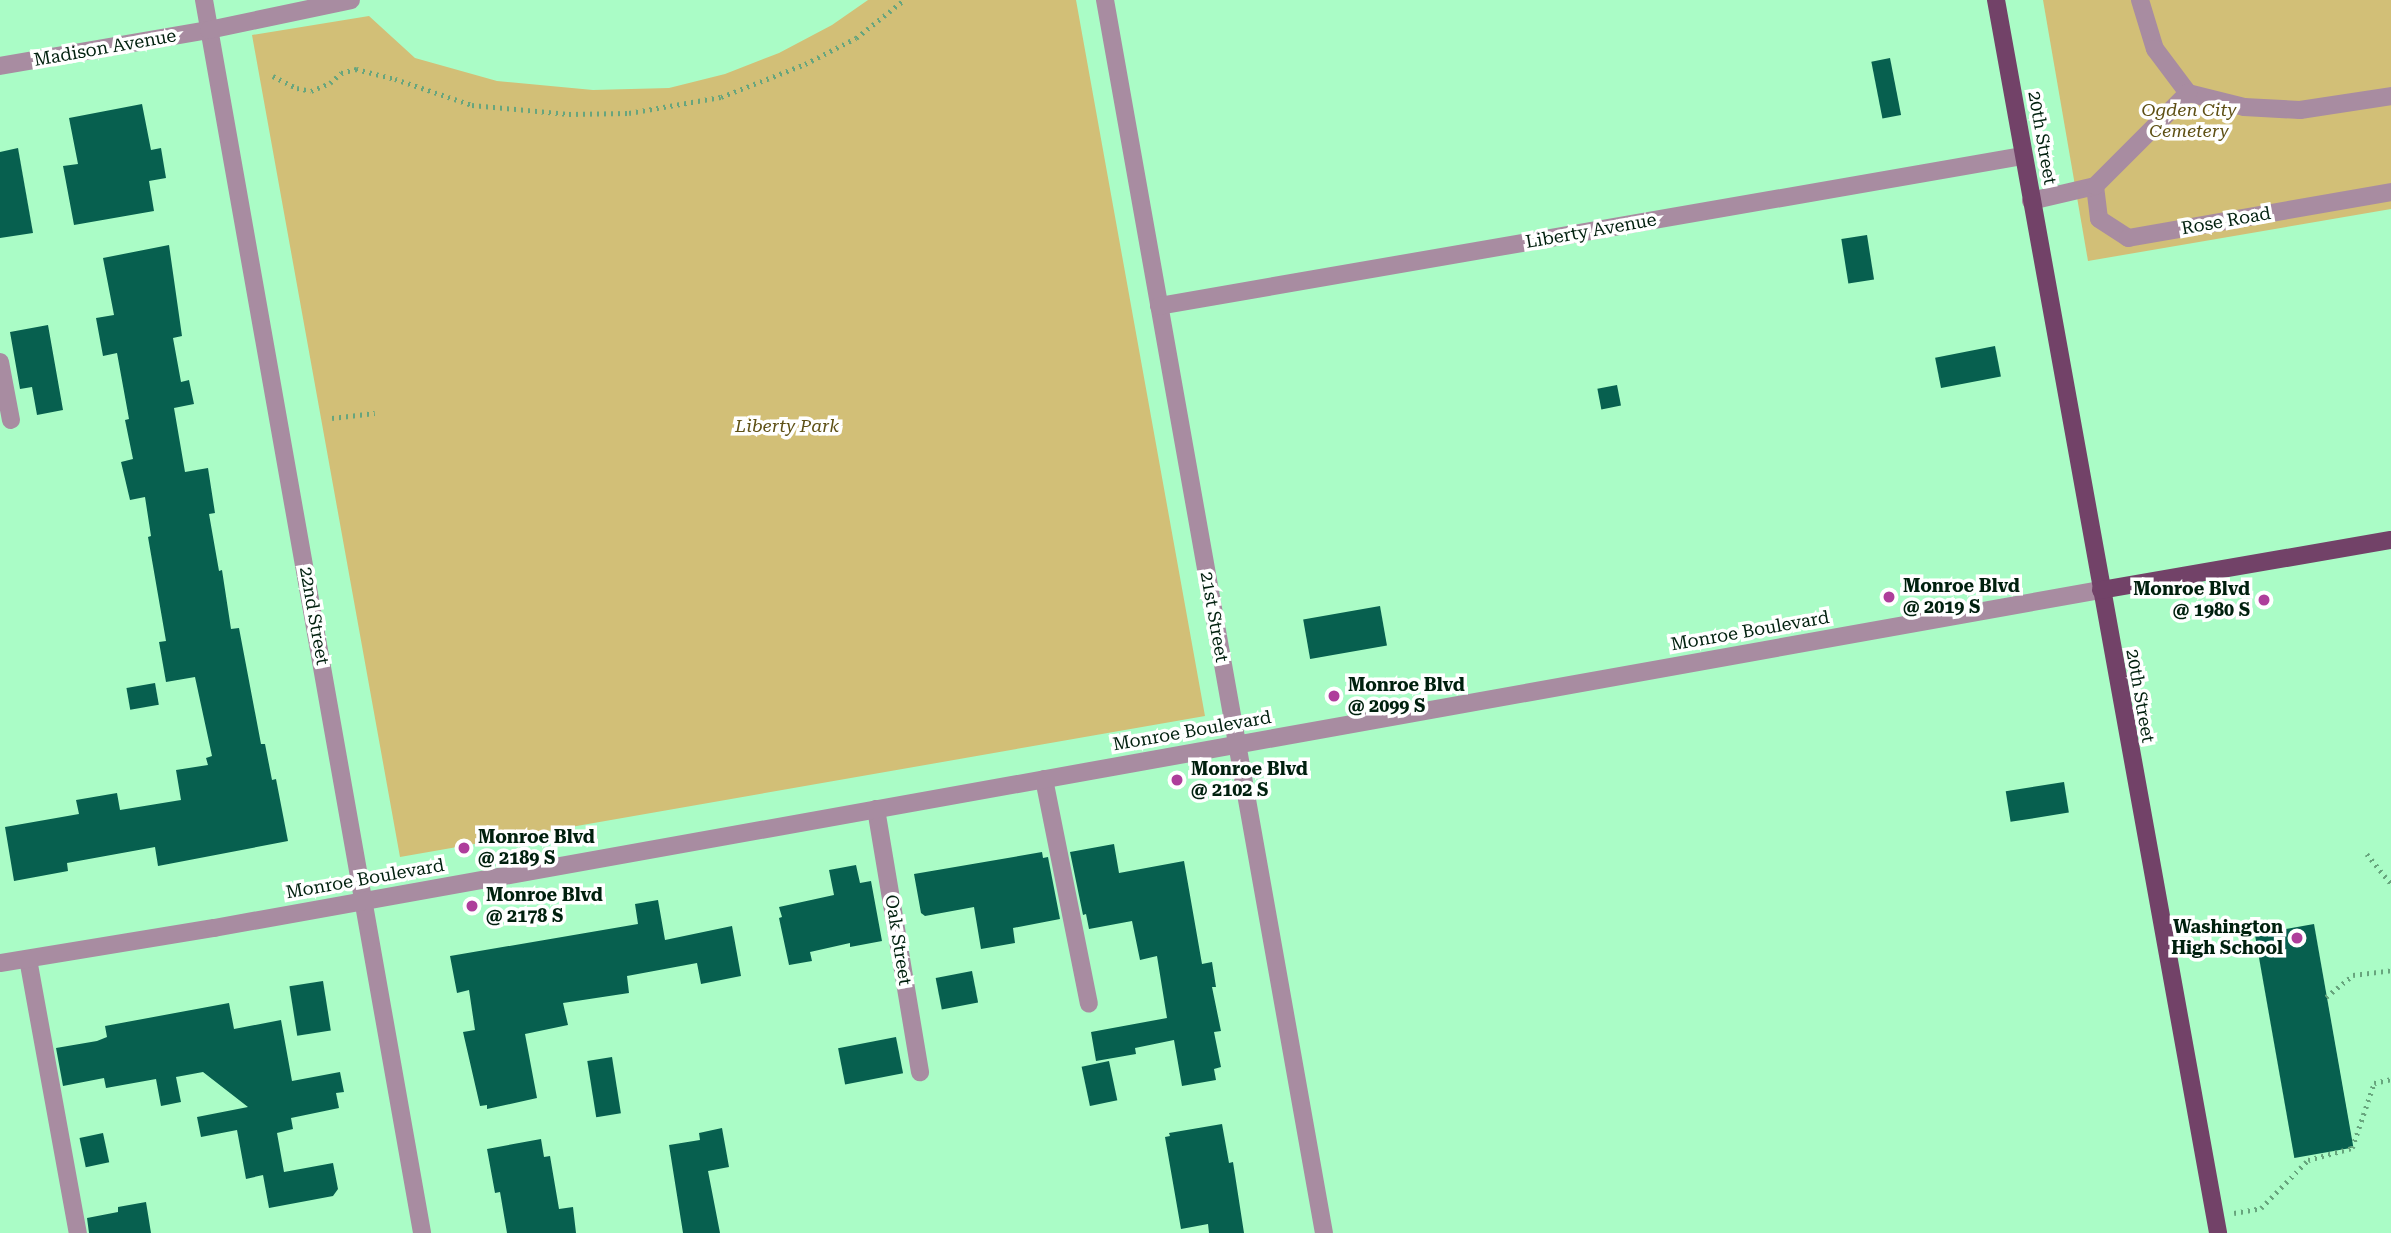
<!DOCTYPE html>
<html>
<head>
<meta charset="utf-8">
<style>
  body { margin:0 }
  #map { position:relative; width:2391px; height:1233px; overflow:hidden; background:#aafcc6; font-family:"Roboto Serif",serif }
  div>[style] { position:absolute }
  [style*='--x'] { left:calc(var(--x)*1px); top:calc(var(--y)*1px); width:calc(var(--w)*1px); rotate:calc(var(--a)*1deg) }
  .green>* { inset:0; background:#d2bf77 }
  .building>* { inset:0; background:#07604f; transform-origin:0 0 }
  .path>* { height:4.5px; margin-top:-2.25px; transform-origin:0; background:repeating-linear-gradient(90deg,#67a57d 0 2px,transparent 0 7px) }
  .minor>* { height:18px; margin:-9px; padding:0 9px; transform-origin:9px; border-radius:9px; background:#a88ca1 }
  .major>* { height:18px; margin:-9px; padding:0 9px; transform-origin:9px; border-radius:9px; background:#724268 }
  .dots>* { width:19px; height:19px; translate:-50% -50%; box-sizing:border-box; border:4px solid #fff; border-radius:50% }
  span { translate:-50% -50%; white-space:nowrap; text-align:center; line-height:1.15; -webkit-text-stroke:7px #fff; paint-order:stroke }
  .street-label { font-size:18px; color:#00200e }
  .park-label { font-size:18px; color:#5e5015; font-style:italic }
  .poi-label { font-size:18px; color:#00200e; font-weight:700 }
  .left { translate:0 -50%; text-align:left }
  .right { translate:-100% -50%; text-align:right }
</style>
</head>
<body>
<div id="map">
  <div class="green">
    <div style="clip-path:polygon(868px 0,1076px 0,1205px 716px,400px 857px,252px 35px,369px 16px,415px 58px,497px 81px,593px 90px,669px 88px,725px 74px,779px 53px,832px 25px)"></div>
    <div style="clip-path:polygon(2043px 0,2391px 0,2391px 209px,2088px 261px)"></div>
  </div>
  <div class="building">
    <div style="left:1890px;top:58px;width:58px;height:19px;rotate:79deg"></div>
    <div style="clip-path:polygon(142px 104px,151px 150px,161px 148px,166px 178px,149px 181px,154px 211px,74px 225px,63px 166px,78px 164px,69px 118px)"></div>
    <div style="clip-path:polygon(18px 148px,33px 233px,0 238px,0 152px)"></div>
    <div style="left:1867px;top:235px;width:45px;height:26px;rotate:81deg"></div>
    <div style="clip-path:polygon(169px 245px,182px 336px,173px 338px,181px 382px,189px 380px,194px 404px,174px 408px,185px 472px,208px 468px,215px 513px,209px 514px,219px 571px,222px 570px,231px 629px,239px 628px,261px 744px,265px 744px,272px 780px,276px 779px,288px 841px,158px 866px,155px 847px,67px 863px,68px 871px,14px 881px,5px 827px,79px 814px,76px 800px,117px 793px,120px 810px,181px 800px,176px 770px,208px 765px,206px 758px,212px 756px,195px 677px,166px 682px,159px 642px,166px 641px,148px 537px,151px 536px,145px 497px,130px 500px,121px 462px,133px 459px,125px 420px,129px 419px,117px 353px,103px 356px,96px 318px,114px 315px,103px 258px)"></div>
    <div style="clip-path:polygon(48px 325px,63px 410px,37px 415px,32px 387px,20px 389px,10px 332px)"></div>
    <div style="left:1995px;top:346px;width:31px;height:61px;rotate:79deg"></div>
    <div style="left:1617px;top:385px;width:21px;height:20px;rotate:79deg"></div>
    <div style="left:1380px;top:606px;width:40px;height:78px;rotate:80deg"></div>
    <div style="left:155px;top:683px;width:22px;height:29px;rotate:80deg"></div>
    <div style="left:2064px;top:782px;width:31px;height:59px;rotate:81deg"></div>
    <div style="clip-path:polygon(1114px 844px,1119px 873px,1184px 861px,1202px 964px,1212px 962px,1216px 987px,1212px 987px,1221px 1031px,1214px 1032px,1221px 1067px,1214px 1069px,1216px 1080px,1182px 1086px,1174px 1040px,1135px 1048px,1136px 1054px,1096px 1061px,1091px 1032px,1167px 1018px,1157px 956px,1140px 960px,1132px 921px,1089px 929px,1086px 914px,1083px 915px,1070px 852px)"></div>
    <div style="clip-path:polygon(1042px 852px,1043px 858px,1048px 857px,1060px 919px,1013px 928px,1015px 943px,981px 949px,974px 907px,925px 916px,921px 913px,914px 874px)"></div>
    <div style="clip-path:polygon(856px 865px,860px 883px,871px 881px,882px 941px,850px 947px,850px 943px,810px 952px,812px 961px,789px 965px,779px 918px,782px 917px,779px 907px,834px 895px,829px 870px)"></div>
    <div style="clip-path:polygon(658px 900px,665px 940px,732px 926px,741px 976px,701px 984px,697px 963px,627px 976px,629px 993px,563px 1003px,568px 1025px,525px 1034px,537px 1098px,487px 1109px,487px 1105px,480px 1106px,463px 1032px,475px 1030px,469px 990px,457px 993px,450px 956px,638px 924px,635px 904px)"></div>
    <div style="left:2314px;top:924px;width:227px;height:60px;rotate:80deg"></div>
    <div style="left:972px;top:971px;width:32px;height:37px;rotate:79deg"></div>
    <div style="left:323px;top:981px;width:50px;height:34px;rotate:81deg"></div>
    <div style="clip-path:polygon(229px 1003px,234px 1029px,281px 1020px,292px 1081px,340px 1072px,344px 1092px,336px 1093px,339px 1108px,291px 1118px,293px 1129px,277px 1133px,284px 1172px,333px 1163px,338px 1189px,333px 1196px,269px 1208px,263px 1175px,246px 1179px,237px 1130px,201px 1137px,197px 1117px,248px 1107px,203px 1072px,176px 1077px,181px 1102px,161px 1106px,156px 1079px,106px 1088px,104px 1078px,63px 1086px,56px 1048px,97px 1041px,107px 1037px,105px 1026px)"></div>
    <div style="left:896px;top:1037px;width:37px;height:59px;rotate:79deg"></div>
    <div style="left:612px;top:1057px;width:57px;height:25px;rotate:81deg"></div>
    <div style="left:1109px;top:1061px;width:40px;height:28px;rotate:78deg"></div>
    <div style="clip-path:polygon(1222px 1124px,1229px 1163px,1233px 1162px,1244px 1233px,1209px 1233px,1208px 1224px,1181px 1229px,1165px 1137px,1170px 1136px,1169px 1133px)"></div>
    <div style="clip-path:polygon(722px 1128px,729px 1167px,708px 1171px,720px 1233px,683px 1233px,669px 1145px,700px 1140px,699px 1133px)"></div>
    <div style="left:103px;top:1133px;width:30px;height:24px;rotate:78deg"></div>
    <div style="clip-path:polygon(541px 1139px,544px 1157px,550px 1156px,559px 1209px,573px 1207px,576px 1233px,507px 1233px,500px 1192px,495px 1193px,487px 1149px)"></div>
    <div style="clip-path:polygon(146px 1202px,151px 1233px,89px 1233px,87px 1218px,118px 1212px,118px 1207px)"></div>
  </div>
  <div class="path">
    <div style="--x:273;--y:76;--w:27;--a:27"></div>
    <div style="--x:297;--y:88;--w:14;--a:12"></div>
    <div style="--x:311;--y:91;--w:21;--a:-23"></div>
    <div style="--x:330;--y:83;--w:15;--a:-42"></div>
    <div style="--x:341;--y:73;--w:16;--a:-15"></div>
    <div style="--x:356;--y:69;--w:40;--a:14.4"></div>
    <div style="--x:395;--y:79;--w:81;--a:18.7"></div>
    <div style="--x:472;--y:105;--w:97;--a:5.3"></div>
    <div style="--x:569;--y:114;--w:60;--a:-1"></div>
    <div style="--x:629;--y:113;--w:93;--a:-9.9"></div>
    <div style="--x:721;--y:97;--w:90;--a:-21.4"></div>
    <div style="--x:805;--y:64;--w:57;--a:-27"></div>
    <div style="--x:856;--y:38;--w:61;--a:-38.4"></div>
    <div style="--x:332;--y:418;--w:43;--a:-6.6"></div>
    <div style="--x:2367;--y:854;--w:38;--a:51"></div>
    <div style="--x:2326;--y:997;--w:35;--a:-39"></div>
    <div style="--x:2353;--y:975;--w:38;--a:-7"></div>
    <div style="--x:2234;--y:1213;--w:27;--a:-10"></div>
    <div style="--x:2261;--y:1208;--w:67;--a:-45.6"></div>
    <div style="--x:2308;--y:1160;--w:46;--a:-15.3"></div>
    <div style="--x:2352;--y:1148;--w:69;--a:-71.3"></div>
    <div style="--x:2374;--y:1083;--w:17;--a:-13"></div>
  </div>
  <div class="minor">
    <div style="--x:204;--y:0;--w:1252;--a:79.97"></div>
    <div style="--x:1105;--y:0;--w:1252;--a:79.93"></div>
    <div style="--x:2140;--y:0;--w:51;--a:73"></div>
    <div style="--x:2155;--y:49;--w:55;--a:53.1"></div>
    <div style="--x:2188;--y:93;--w:58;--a:14"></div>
    <div style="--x:2244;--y:107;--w:56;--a:3.1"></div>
    <div style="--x:2300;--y:110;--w:92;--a:-8.7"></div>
    <div style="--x:0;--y:66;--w:212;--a:-9.8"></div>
    <div style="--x:209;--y:30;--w:145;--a:-11.9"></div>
    <div style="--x:2095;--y:186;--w:33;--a:83"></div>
    <div style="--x:2099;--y:219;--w:35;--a:33"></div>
    <div style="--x:2128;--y:238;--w:267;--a:-9.9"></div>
    <div style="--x:2031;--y:201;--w:66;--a:-13.2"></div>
    <div style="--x:2095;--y:186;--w:132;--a:-45"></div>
    <div style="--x:1159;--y:306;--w:877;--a:-9.85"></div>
    <div style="--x:0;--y:362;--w:59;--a:79.3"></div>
    <div style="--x:1044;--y:779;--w:229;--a:78.7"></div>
    <div style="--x:876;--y:809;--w:267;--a:80.5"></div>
    <div style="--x:28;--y:959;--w:279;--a:79.7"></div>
    <div style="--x:0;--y:963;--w:217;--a:-9.3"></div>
    <div style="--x:214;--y:928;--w:1917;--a:-10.16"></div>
  </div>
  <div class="major">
    <div style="--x:1996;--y:0;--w:1253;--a:79.79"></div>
    <div style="--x:2101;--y:590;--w:294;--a:-9.8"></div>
  </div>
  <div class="dots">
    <div style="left:1889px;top:597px;background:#ae3e9b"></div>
    <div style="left:2264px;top:600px;background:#ae3e9b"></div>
    <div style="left:1334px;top:696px;background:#ae3e9b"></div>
    <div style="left:1177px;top:780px;background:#ae3e9b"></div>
    <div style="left:464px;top:848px;background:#ae3e9b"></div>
    <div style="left:472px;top:906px;background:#ae3e9b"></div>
    <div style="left:2297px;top:938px;background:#ae3e9b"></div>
  </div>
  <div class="street-label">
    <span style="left:105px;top:48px;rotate:-10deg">Madison Avenue</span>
    <span style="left:2042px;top:138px;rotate:80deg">20th Street</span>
    <span style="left:2226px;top:221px;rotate:-10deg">Rose Road</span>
    <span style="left:1591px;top:231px;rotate:-10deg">Liberty Avenue</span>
    <span style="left:314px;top:616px;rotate:80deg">22nd Street</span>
    <span style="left:1214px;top:617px;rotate:80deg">21st Street</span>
    <span style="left:1750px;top:631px;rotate:-10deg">Monroe Boulevard</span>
    <span style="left:2140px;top:696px;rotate:80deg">20th Street</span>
    <span style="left:1192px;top:731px;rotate:-10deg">Monroe Boulevard</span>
    <span style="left:365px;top:879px;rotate:-10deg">Monroe Boulevard</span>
    <span style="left:898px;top:940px;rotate:81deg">Oak Street</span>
  </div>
  <div class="park-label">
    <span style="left:2189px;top:121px">Ogden City<br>Cemetery</span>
    <span style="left:787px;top:426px">Liberty Park</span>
  </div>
  <div class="poi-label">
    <span class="left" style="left:1903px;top:597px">Monroe Blvd<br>@ 2019 S</span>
    <span class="right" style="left:2250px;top:600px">Monroe Blvd<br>@ 1980 S</span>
    <span class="left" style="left:1348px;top:696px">Monroe Blvd<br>@ 2099 S</span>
    <span class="left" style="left:1191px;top:780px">Monroe Blvd<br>@ 2102 S</span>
    <span class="left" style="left:478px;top:848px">Monroe Blvd<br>@ 2189 S</span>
    <span class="left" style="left:486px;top:906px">Monroe Blvd<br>@ 2178 S</span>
    <span class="right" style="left:2283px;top:938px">Washington<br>High School</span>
  </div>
</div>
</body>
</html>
